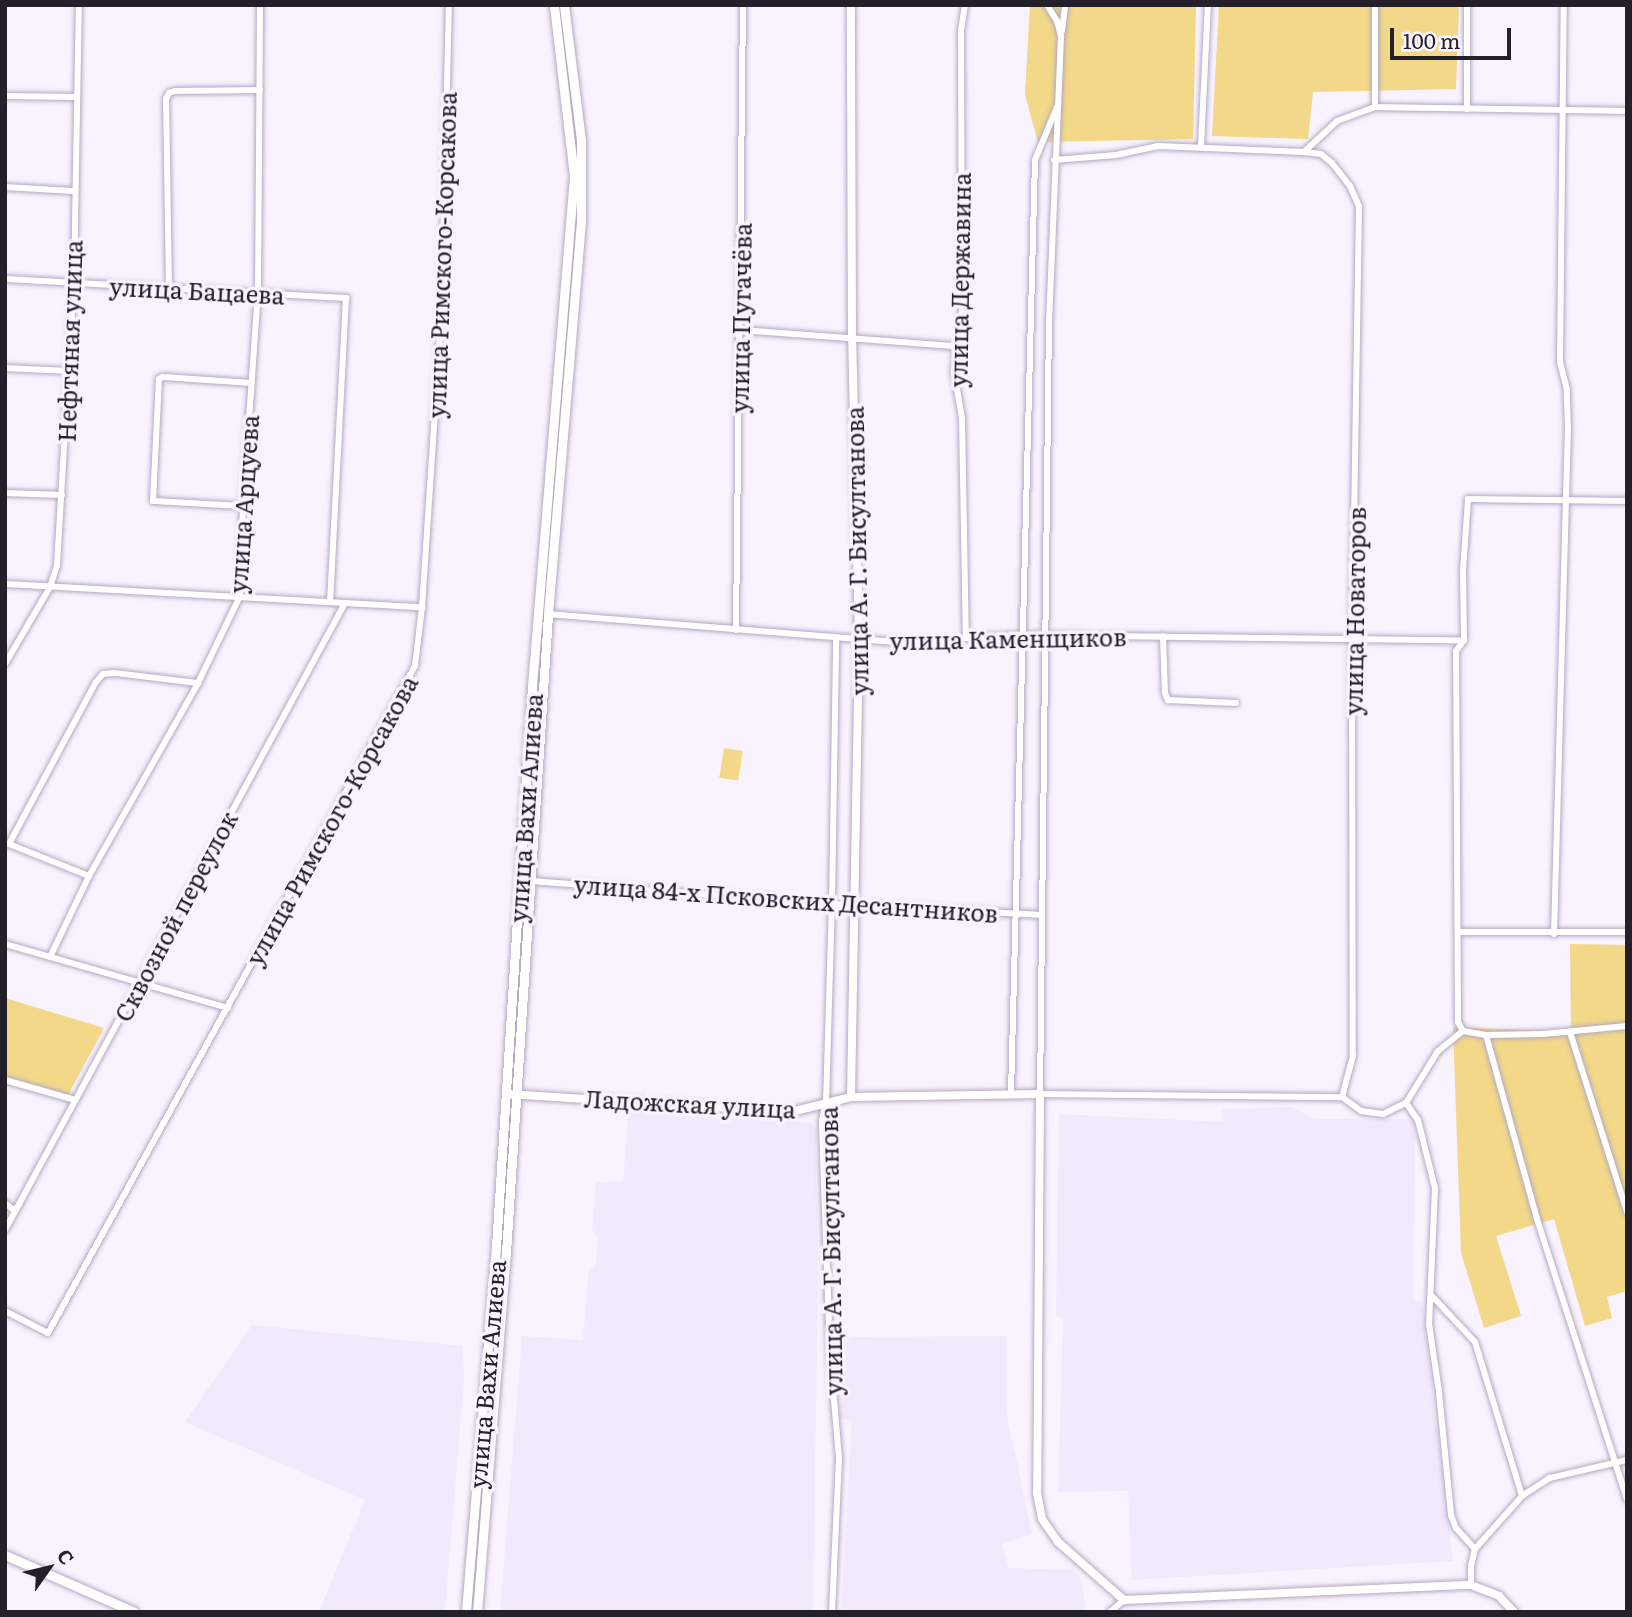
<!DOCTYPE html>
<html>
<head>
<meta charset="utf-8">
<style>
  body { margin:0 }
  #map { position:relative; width:1632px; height:1617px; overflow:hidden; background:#f8f3fe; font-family:Literata,serif }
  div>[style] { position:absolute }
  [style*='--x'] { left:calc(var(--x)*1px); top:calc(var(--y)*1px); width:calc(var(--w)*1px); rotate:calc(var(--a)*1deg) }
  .built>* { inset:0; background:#f2e9fd }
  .green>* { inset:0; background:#f2d888; transform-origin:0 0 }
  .roads { filter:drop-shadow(0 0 2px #b4a9c2) drop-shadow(0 0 2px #b4a9c2) }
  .minor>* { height:6px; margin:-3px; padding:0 3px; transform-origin:3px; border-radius:3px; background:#fff }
  .tertiary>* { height:8px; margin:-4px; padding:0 4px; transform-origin:4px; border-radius:4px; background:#fff }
  .secondary>* { height:9px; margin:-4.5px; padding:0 4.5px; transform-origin:4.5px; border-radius:4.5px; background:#fff }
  span { translate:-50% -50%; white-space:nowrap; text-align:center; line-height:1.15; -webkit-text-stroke:7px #f8f3fe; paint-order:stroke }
  .street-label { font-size:24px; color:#242029 }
  .frame { position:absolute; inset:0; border:7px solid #242029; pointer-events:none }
  .north { position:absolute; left:14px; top:1533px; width:70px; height:70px; -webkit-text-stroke:5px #f8f3fe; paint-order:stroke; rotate:56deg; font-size:19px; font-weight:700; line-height:28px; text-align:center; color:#242029 }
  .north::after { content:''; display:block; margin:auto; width:24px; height:32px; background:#242029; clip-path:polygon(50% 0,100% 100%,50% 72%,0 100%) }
  .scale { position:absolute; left:1390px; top:28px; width:121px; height:32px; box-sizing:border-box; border:4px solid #242029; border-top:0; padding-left:9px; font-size:21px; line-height:24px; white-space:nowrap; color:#242029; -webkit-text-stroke:5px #f8f3fe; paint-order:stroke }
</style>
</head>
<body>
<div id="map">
  <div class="built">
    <div style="clip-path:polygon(629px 1106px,811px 1123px,816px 1128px,818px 1273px,813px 1612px,500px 1612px,522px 1336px,583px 1340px,589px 1268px,595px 1268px,598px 1237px,592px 1232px,596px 1183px,623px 1181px)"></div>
    <div style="clip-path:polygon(1292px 1107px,1315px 1119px,1415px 1119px,1413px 1301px,1422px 1301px,1453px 1561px,1132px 1580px,1128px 1491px,1058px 1492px,1063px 1318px,1056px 1317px,1059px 1114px,1224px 1122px,1223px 1109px)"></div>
    <div style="clip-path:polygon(252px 1325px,463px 1346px,464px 1382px,445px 1612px,319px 1612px,365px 1500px,185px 1422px)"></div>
    <div style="clip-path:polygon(1006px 1336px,1006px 1411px,1032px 1534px,1002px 1544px,1009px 1568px,1074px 1570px,1080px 1576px,1087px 1612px,841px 1612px,852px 1420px,840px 1419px,843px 1337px)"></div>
  </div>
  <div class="green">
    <div style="clip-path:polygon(1030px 5px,1196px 5px,1193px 139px,1038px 142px,1025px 95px)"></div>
    <div style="clip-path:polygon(1219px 5px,1459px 5px,1456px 89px,1313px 92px,1308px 139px,1212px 136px)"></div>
    <div style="left:724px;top:748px;width:19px;height:30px;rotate:9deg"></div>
    <div style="clip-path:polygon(1570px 944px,1627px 945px,1627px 1291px,1607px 1297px,1612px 1318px,1585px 1326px,1554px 1219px,1496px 1236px,1521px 1316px,1484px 1328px,1461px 1253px,1453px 1027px,1571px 1032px)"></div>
    <div style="clip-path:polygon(5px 998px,104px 1028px,68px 1095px,5px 1076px)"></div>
  </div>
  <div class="roads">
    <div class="minor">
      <div style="--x:965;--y:5;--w:26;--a:99"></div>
      <div style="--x:961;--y:31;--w:304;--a:89.8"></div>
      <div style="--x:962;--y:335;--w:13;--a:119"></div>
      <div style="--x:956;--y:346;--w:26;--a:94"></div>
      <div style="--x:954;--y:372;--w:47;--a:80.1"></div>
      <div style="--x:962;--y:418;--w:220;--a:89"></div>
      <div style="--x:1047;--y:5;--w:19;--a:58"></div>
      <div style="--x:1057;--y:21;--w:16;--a:75"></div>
      <div style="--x:1061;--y:36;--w:281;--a:92.4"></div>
      <div style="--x:1049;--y:317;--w:777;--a:90.66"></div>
      <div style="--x:1040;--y:1094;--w:302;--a:0.6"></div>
      <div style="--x:1342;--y:1097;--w:24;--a:36"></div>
      <div style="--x:1361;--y:1111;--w:22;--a:8"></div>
      <div style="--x:1383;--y:1114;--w:25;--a:-26"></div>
      <div style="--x:1406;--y:1103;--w:61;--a:-58.4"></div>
      <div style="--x:1438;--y:1051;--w:32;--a:-39"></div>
      <div style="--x:1463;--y:1031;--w:23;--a:10"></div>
      <div style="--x:1486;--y:1035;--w:57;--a:-1"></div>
      <div style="--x:1543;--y:1034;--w:84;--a:-5.4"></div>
      <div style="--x:1467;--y:5;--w:104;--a:90"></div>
      <div style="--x:1062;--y:31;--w:26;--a:-83"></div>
      <div style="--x:5;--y:96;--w:72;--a:0.8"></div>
      <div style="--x:1375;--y:107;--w:102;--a:-90"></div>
      <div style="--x:1201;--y:146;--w:141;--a:-87.2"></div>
      <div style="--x:1304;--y:152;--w:17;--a:7"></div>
      <div style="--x:1321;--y:154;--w:14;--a:39"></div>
      <div style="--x:1332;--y:163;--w:29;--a:52"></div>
      <div style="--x:1350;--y:186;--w:22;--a:66"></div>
      <div style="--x:1359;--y:206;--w:433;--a:90.9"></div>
      <div style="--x:1352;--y:639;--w:417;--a:89.9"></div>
      <div style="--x:1353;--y:1056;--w:42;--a:105"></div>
      <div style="--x:1054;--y:160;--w:62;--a:-4.6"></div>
      <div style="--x:1116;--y:155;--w:43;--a:-12.1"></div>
      <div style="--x:1158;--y:146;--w:146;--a:2.4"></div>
      <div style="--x:1304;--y:152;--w:45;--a:-43.2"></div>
      <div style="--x:1337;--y:121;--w:40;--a:-20.2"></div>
      <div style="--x:1375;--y:107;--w:252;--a:0.9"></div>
      <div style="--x:5;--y:187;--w:68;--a:3.4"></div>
      <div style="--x:5;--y:279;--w:342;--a:3.2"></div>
      <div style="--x:346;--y:298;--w:304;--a:93"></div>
      <div style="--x:169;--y:289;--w:190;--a:-90.9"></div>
      <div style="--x:166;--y:99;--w:7;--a:-63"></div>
      <div style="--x:169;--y:93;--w:6;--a:-18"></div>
      <div style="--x:175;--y:91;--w:85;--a:-0.7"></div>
      <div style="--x:741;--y:330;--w:216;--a:4.3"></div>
      <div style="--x:5;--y:368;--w:64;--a:2.7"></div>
      <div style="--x:5;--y:493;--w:57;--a:2"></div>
      <div style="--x:243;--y:506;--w:90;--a:-176.8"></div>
      <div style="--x:153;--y:501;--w:122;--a:-87.2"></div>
      <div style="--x:159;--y:379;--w:4;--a:-27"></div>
      <div style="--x:163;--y:377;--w:89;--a:3.9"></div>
      <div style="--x:5;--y:584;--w:418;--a:3.2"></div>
      <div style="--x:547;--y:614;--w:362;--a:4.6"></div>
      <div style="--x:908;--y:643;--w:39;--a:0"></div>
      <div style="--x:947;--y:643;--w:20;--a:-15"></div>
      <div style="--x:966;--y:638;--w:58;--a:-3"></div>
      <div style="--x:1024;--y:635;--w:440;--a:0.7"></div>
      <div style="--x:736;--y:630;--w:625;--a:-89.36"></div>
      <div style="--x:1163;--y:636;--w:57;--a:88"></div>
      <div style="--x:1165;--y:693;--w:8;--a:67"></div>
      <div style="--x:1168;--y:700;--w:68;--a:2.5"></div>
      <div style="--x:5;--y:664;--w:89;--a:-59.7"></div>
      <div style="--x:50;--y:587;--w:23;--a:-72"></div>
      <div style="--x:57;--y:565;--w:284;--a:-86.6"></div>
      <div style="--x:74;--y:282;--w:277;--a:-89"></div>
      <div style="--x:89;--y:876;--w:86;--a:-158.2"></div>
      <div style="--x:9;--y:844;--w:184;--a:-61.8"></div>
      <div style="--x:96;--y:682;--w:11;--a:-49"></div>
      <div style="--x:103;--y:674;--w:12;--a:-5"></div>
      <div style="--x:115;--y:673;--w:84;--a:6.9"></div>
      <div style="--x:531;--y:881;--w:302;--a:4.4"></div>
      <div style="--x:832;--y:904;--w:208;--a:3"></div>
      <div style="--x:1458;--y:932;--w:169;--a:0"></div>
      <div style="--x:1554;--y:934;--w:506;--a:-88.42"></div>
      <div style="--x:1568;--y:428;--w:38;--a:-92"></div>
      <div style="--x:1567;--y:390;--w:29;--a:-104"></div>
      <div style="--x:1560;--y:362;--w:357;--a:-89.4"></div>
      <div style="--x:5;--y:944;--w:232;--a:16"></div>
      <div style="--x:50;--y:957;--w:90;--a:-64.3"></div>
      <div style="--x:89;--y:876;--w:222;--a:-60.5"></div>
      <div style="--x:198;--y:683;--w:97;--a:-64.2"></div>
      <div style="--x:240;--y:596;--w:90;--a:-88.1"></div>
      <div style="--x:243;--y:506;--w:214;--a:-86"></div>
      <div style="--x:258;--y:293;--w:288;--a:-89.6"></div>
      <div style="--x:1463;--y:1031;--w:10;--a:-119"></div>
      <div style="--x:1458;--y:1022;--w:371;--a:-90.3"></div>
      <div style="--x:1456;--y:651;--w:14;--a:-54"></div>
      <div style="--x:1464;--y:640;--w:69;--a:-90.8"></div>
      <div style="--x:1463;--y:571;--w:72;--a:-86"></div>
      <div style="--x:1468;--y:499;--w:159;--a:0.7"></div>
      <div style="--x:1570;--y:1032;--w:189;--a:72.4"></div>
      <div style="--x:1486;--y:1035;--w:191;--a:74.5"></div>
      <div style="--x:1537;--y:1219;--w:294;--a:72.2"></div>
      <div style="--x:5;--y:1080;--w:73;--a:15.9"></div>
      <div style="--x:1011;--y:1094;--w:934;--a:-88.53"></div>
      <div style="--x:1035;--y:160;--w:57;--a:-67.5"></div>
      <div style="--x:1406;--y:1103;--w:21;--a:55"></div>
      <div style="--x:1418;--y:1120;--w:70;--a:76"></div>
      <div style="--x:1435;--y:1188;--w:136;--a:92.5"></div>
      <div style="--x:1429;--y:1324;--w:69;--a:81.6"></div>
      <div style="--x:1439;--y:1392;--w:124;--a:84.4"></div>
      <div style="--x:1451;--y:1515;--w:14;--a:69"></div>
      <div style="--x:1456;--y:1528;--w:28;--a:48"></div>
      <div style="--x:5;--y:1203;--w:13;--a:39"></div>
      <div style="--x:5;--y:1230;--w:713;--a:-61.53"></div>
      <div style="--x:1432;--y:1296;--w:63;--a:46.9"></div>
      <div style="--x:1475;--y:1342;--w:161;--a:73"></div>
      <div style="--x:5;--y:1311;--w:48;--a:27.1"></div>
      <div style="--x:48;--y:1333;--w:761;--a:-61.18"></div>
      <div style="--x:415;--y:666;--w:59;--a:-83.2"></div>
      <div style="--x:422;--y:607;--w:301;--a:-86.2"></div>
      <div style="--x:442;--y:307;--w:302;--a:-88.7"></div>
      <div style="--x:1471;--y:1585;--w:19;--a:-90"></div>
      <div style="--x:1471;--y:1566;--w:17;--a:-77"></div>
      <div style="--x:1475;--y:1549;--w:71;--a:-48.4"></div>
      <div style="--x:1522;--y:1496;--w:33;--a:-33"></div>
      <div style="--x:1550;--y:1478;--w:79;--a:-13.2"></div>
      <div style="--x:832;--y:1612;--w:154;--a:-87.4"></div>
      <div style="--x:839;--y:1458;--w:104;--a:-94.9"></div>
      <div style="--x:830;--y:1354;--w:234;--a:-92"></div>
      <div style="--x:822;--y:1120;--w:17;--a:-77"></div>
      <div style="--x:826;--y:1103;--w:199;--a:-88.3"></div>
      <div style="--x:832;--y:904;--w:267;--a:-89.1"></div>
      <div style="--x:1110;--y:1612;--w:18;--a:-41"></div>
    </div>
    <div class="tertiary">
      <div style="--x:507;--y:1094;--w:285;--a:3.6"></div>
      <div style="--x:791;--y:1112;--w:62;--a:-14"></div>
      <div style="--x:851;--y:1097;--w:189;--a:-0.9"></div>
      <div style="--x:1040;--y:1094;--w:399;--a:90.4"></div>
      <div style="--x:1037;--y:1493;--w:26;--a:79"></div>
      <div style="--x:1042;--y:1519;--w:28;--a:55"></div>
      <div style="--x:1058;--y:1542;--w:88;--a:41.3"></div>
      <div style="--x:1124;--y:1600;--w:347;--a:-2.5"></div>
      <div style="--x:1471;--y:1585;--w:30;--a:21"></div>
      <div style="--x:1499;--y:1596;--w:22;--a:47"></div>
      <div style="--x:851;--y:1097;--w:458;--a:-89"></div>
      <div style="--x:859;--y:639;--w:300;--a:-91.3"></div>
      <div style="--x:852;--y:339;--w:334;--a:-90.2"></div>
    </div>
    <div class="secondary">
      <div style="--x:5;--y:1555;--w:141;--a:23.8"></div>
      <div style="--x:466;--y:1612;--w:366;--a:-85.3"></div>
      <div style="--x:496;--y:1247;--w:562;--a:-86.33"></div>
      <div style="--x:532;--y:686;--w:512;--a:-85.29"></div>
      <div style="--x:574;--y:176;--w:172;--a:-96.7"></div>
      <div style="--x:477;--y:1612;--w:361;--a:-85.4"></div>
      <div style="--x:506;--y:1252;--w:639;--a:-86.23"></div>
      <div style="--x:548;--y:614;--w:394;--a:-85.2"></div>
      <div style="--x:581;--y:221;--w:81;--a:-90"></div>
      <div style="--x:581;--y:140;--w:136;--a:-97.2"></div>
    </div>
  </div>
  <div class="street-label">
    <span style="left:441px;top:255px;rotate:-88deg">улица Римского-Корсакова</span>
    <span style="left:959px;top:280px;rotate:-89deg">улица Державина</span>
    <span style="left:197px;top:290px;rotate:3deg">улица Бацаева</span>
    <span style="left:740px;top:318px;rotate:-89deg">улица Пугачёва</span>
    <span style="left:69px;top:341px;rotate:-88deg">Нефтяная улица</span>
    <span style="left:243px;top:504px;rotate:-86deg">улица Арцуева</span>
    <span style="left:856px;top:551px;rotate:-91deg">улица А. Г. Бисултанова</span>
    <span style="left:1354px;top:611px;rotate:-89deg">улица Новаторов</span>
    <span style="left:1008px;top:638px;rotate:-1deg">улица Каменщиков</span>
    <span style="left:525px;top:808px;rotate:-86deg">улица Вахи Алиева</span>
    <span style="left:331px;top:820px;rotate:-61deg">улица Римского-Корсакова</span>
    <span style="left:786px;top:898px;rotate:4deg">улица 84-х Псковских Десантников</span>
    <span style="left:175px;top:916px;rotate:-62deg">Сквозной переулок</span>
    <span style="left:690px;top:1103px;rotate:3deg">Ладожская улица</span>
    <span style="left:830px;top:1251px;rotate:-91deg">улица А. Г. Бисултанова</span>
    <span style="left:486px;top:1374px;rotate:-85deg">улица Вахи Алиева</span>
  </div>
  <div class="frame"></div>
  <div class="north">С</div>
  <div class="scale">100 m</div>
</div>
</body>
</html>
